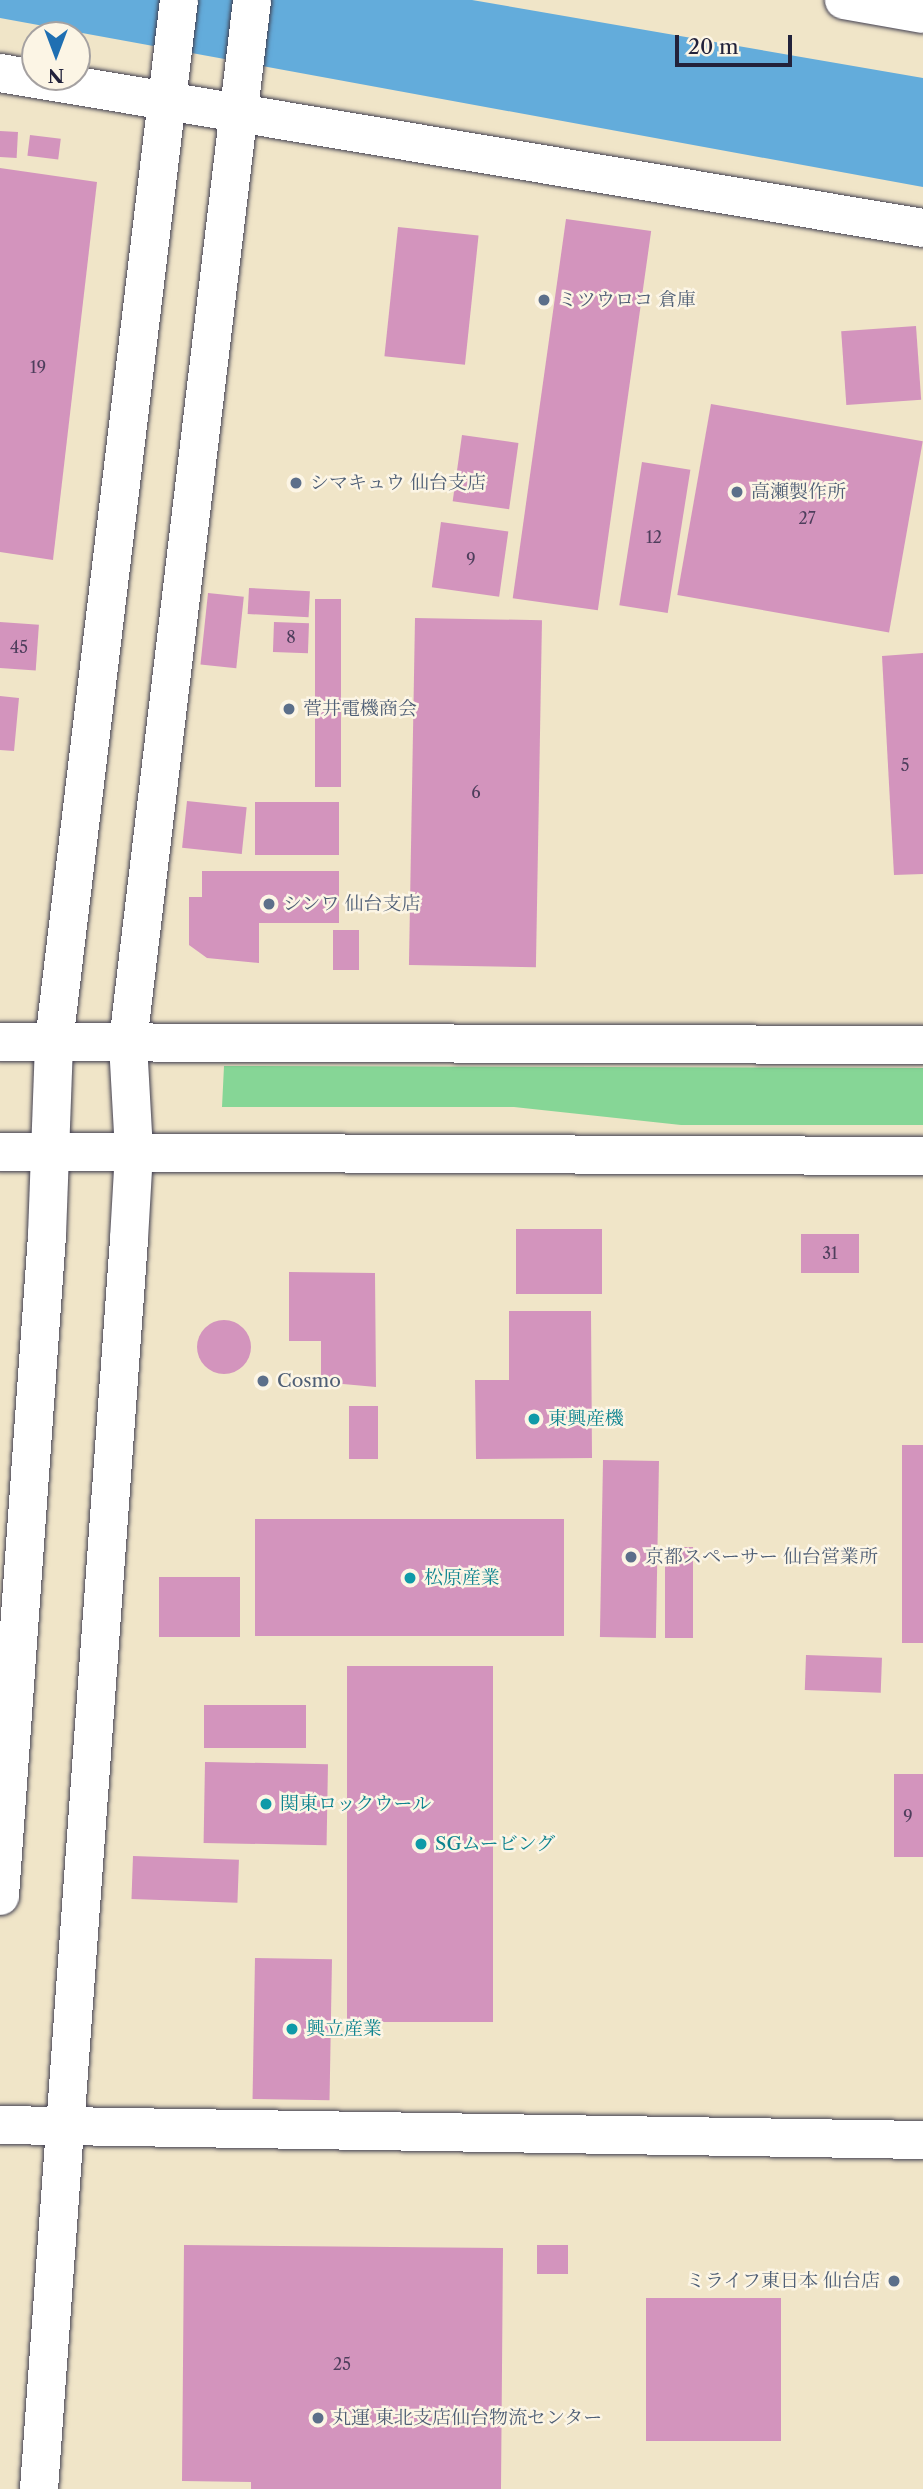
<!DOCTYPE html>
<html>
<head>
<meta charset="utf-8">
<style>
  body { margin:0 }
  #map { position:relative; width:923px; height:2489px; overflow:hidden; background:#f0e5c8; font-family:"Libre Caslon Text","Noto Serif JP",serif }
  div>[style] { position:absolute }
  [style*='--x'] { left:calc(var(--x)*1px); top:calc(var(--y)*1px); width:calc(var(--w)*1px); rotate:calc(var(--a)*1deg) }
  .green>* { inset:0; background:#86d696 }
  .water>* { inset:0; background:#63acdb }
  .building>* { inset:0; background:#d394bd; transform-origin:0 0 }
  .round { border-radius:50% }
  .roads { filter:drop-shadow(0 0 2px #413f50) drop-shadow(0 0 2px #413f50) }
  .minor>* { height:38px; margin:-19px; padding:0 19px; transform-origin:19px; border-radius:19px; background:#fff }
  .dots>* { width:19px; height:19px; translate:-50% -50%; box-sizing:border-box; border:4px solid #fcf5e5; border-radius:50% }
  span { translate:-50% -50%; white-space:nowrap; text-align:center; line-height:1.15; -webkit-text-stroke:5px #fcf5e5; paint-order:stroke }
  .number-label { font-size:16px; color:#4e3e5c }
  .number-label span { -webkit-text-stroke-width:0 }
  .service-label { font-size:19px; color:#4e5e75 }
  .left { translate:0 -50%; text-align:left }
  .right { translate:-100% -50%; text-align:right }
  .culture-label { font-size:19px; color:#0d838f }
  .north { position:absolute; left:21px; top:21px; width:70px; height:70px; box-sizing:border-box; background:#fcf5e5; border:2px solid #a5a1a1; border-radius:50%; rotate:180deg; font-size:19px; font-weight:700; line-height:28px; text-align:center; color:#22223b }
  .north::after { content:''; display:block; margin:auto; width:24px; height:32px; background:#1f6fb2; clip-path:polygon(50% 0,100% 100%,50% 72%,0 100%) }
  .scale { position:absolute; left:675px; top:35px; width:117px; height:32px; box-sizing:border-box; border:4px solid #22223b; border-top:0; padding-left:9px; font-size:21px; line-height:24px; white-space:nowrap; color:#22223b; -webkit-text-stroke:5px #fcf5e5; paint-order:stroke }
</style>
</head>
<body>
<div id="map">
  <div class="green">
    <div style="clip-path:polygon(224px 1066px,923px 1068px,923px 1125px,681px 1125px,514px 1107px,222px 1107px)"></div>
  </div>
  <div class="water">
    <div style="clip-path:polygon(0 0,472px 0,923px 78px,923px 187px,0 18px)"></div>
  </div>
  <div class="building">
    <div style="left:0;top:131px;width:18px;height:26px;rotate:3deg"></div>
    <div style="left:30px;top:135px;width:31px;height:21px;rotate:7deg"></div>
    <div style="clip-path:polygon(0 168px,97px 182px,53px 560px,0 552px)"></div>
    <div style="left:566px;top:219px;width:86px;height:383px;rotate:8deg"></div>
    <div style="left:398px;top:227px;width:81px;height:130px;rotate:6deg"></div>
    <div style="left:916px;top:326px;width:74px;height:75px;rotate:86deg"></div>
    <div style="left:711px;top:404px;width:215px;height:194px;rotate:10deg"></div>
    <div style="left:462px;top:435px;width:57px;height:67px;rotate:8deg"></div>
    <div style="left:642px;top:462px;width:49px;height:145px;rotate:9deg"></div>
    <div style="left:441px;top:522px;width:68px;height:66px;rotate:8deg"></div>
    <div style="left:249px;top:588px;width:61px;height:26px;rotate:3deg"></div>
    <div style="left:208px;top:593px;width:36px;height:72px;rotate:6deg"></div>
    <div style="left:315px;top:599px;width:26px;height:188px"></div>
    <div style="left:415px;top:618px;width:127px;height:347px;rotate:1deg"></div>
    <div style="left:0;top:622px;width:39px;height:46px;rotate:4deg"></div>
    <div style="left:274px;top:622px;width:35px;height:30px;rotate:2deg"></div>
    <div style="clip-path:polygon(923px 653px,923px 874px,894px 875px,882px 656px)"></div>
    <div style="clip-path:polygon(0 696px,19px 698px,14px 751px,0 750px)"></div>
    <div style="left:187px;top:801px;width:60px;height:47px;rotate:6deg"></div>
    <div style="left:255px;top:802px;width:84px;height:53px"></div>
    <div style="clip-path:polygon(202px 871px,339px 871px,339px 923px,259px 923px,259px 963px,207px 958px,189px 945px,189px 897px,202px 897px)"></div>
    <div style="left:333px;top:930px;width:26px;height:40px"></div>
    <div style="left:602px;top:1229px;width:65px;height:86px;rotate:90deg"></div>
    <div style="left:801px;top:1234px;width:58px;height:39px"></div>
    <div style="clip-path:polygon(289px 1272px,375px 1273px,376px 1387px,321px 1382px,321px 1341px,289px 1341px)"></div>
    <div style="clip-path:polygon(509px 1311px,591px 1311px,592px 1458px,476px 1459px,475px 1380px,509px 1380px)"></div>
    <div class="round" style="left:197px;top:1320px;width:54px;height:54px"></div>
    <div style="left:378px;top:1406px;width:53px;height:29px;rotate:90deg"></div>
    <div style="left:902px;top:1445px;width:21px;height:198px"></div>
    <div style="left:603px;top:1460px;width:56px;height:177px;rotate:1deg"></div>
    <div style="left:564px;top:1519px;width:117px;height:309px;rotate:90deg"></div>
    <div style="left:665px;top:1547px;width:28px;height:91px"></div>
    <div style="left:159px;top:1577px;width:81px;height:60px"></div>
    <div style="left:806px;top:1655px;width:76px;height:35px;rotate:2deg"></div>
    <div style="left:493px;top:1666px;width:356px;height:146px;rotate:90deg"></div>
    <div style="left:204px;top:1705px;width:102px;height:43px"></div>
    <div style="left:205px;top:1762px;width:123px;height:81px;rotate:1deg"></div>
    <div style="left:894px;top:1774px;width:29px;height:83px"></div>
    <div style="left:133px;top:1856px;width:106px;height:43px;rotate:2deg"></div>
    <div style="left:255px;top:1958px;width:77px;height:141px;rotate:1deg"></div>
    <div style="clip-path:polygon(184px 2245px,503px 2248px,501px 2489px,251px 2489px,251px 2482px,182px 2481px)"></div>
    <div style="left:537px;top:2245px;width:31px;height:29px"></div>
    <div style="left:646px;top:2298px;width:135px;height:143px"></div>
  </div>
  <div class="roads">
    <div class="minor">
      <div style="--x:844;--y:0;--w:80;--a:10"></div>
      <div style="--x:0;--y:73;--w:936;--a:9.53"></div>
      <div style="--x:0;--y:1042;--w:923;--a:0.19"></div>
      <div style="--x:0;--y:1152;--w:923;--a:0.25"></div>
      <div style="--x:0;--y:1896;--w:663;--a:-85.93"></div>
      <div style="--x:47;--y:1235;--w:193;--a:-87.9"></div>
      <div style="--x:54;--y:1042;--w:1049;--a:-83.16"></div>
      <div style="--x:0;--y:2125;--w:923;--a:0.93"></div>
      <div style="--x:39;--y:2489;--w:1253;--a:-85.88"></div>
      <div style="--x:129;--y:1239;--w:88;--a:-86.7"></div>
      <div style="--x:134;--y:1151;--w:109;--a:-93.2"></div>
      <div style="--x:128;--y:1042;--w:1049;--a:-83.21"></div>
    </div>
  </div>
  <div class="dots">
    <div style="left:544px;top:300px;background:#5c6f8a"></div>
    <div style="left:296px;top:483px;background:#5c6f8a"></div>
    <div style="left:737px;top:492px;background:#5c6f8a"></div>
    <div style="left:289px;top:709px;background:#5c6f8a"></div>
    <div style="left:269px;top:904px;background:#5c6f8a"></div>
    <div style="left:263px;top:1381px;background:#5c6f8a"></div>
    <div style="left:534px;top:1419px;background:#0f9aa8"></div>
    <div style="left:631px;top:1557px;background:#5c6f8a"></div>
    <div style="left:410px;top:1578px;background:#0f9aa8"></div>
    <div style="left:266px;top:1804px;background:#0f9aa8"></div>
    <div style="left:421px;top:1844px;background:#0f9aa8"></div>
    <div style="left:292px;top:2029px;background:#0f9aa8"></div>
    <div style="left:894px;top:2281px;background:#5c6f8a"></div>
    <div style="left:318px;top:2418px;background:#5c6f8a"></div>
  </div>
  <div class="number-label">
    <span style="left:38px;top:367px">19</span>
    <span style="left:807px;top:518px">27</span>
    <span style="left:654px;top:537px">12</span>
    <span style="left:471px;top:559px">9</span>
    <span style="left:291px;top:637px">8</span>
    <span style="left:19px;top:647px">45</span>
    <span style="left:905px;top:765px">5</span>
    <span style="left:476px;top:792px">6</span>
    <span style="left:830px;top:1253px">31</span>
    <span style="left:908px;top:1816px">9</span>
    <span style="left:342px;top:2364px">25</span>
  </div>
  <div class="service-label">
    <span class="left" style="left:558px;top:300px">ミツウロコ 倉庫</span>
    <span class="left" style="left:310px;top:483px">シマキュウ 仙台支店</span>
    <span class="left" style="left:751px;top:492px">高瀬製作所</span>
    <span class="left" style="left:303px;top:709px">菅井電機商会</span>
    <span class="left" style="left:283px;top:904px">シンワ 仙台支店</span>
    <span class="left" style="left:277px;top:1381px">Cosmo</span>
    <span class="left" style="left:645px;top:1557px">京都スペーサー 仙台営業所</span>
    <span class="right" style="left:880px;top:2281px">ミライフ東日本 仙台店</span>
    <span class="left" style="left:332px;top:2418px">丸運 東北支店仙台物流センター</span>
  </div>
  <div class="culture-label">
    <span class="left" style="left:548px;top:1419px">東興産機</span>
    <span class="left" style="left:424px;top:1578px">松原産業</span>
    <span class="left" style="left:280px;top:1804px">関東ロックウール</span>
    <span class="left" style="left:435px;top:1844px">SGムービング</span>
    <span class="left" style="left:306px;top:2029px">興立産業</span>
  </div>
  <div class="north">N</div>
  <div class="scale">20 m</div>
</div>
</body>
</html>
